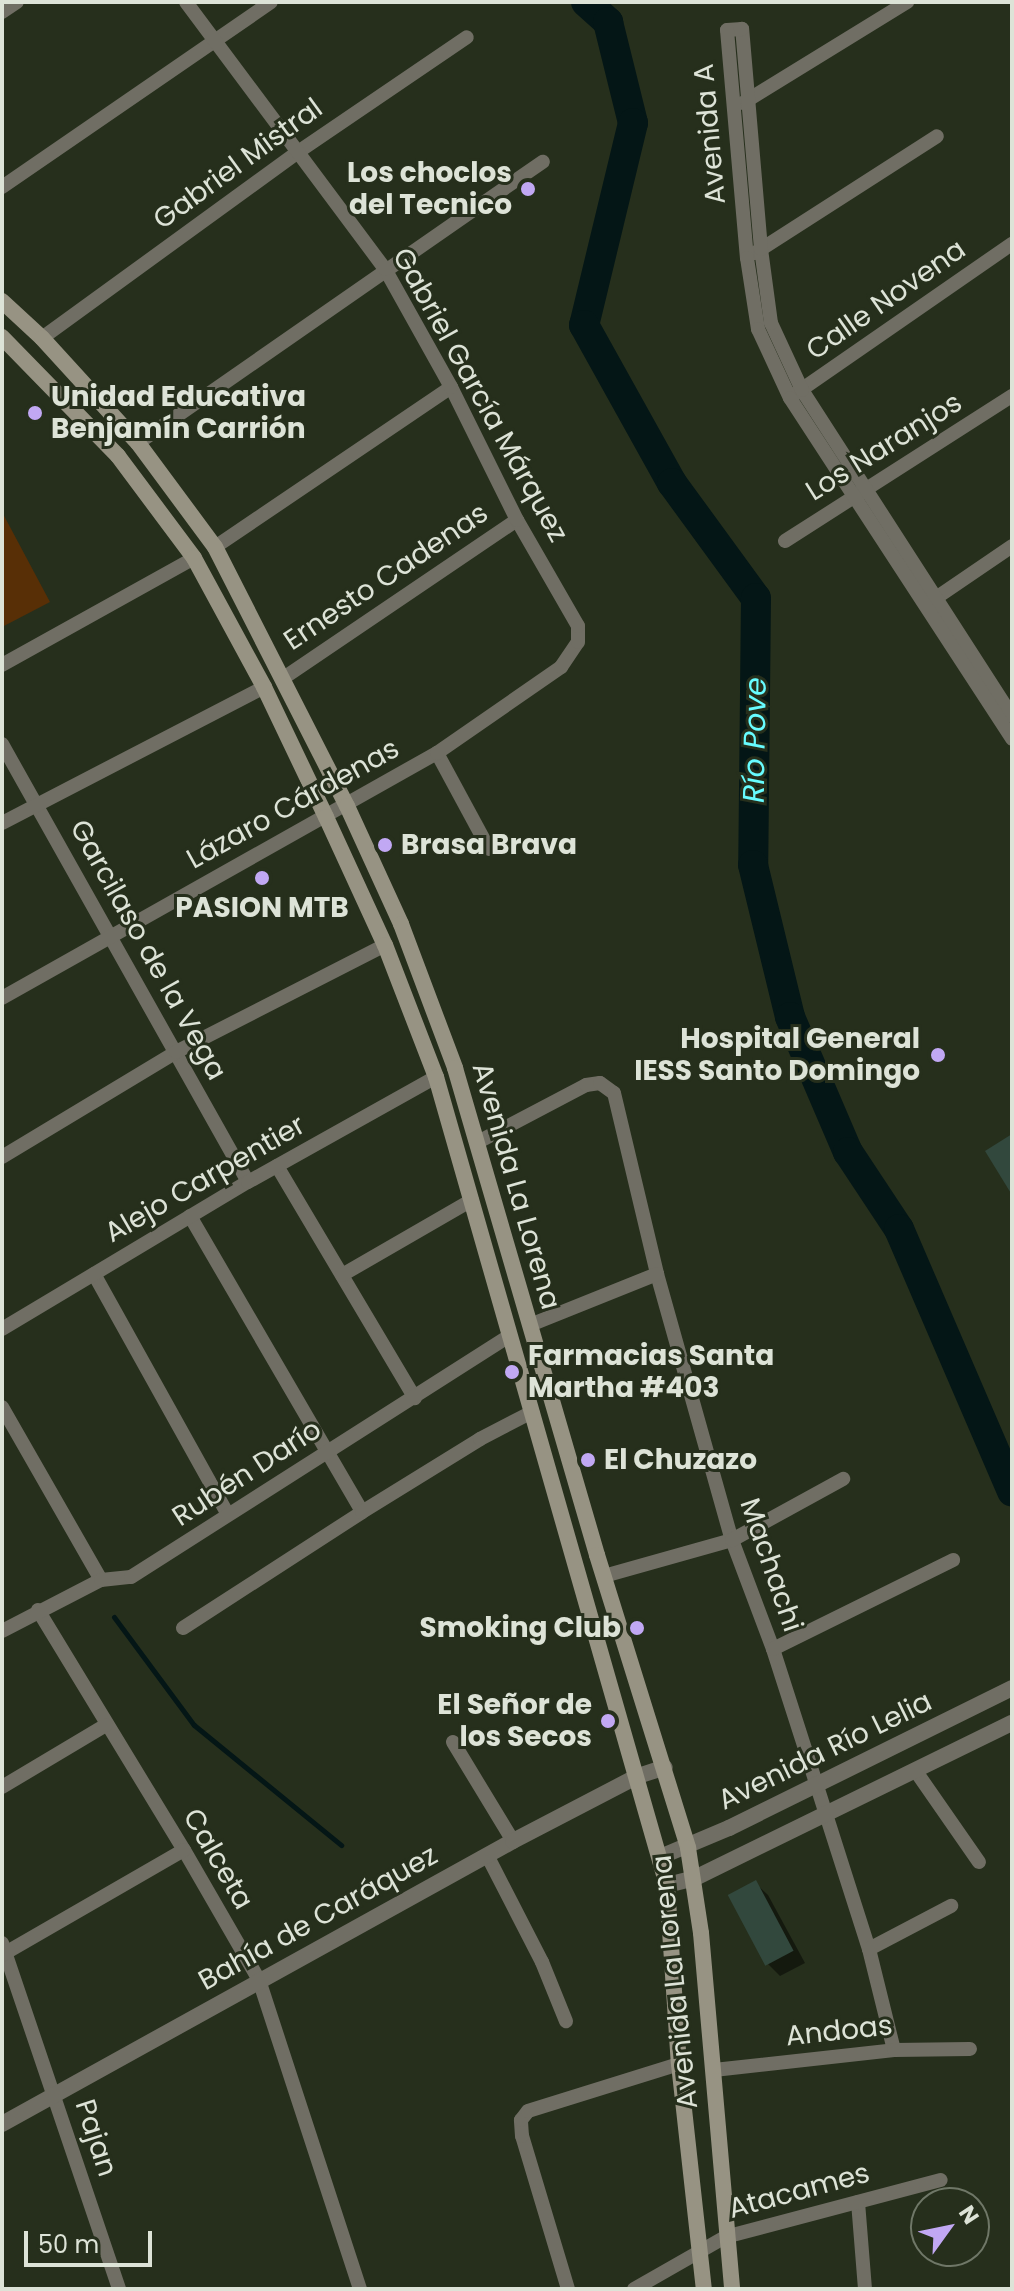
<!DOCTYPE html>
<html>
<head>
<meta charset="utf-8">
<style>
  body { margin:0 }
  #map { position:relative; width:1014px; height:2291px; overflow:hidden; background:#262f1c; font-family:Poppins,sans-serif }
  div>[style] { position:absolute }
  [style*='--x'] { left:calc(var(--x)*1px); top:calc(var(--y)*1px); width:calc(var(--w)*1px); rotate:calc(var(--a)*1deg) }
  .green>* { inset:0; background:#582f06 }
  .shadow>* { inset:0; background:#0007 }
  .stream>* { height:5px; margin:-2.5px; padding:0 2.5px; transform-origin:2.5px; border-radius:2.5px; background:#041616 }
  .river>* { height:30px; margin:-15px; padding:0 15px; transform-origin:15px; border-radius:15px; background:#041616 }
  .building>* { inset:0; background:#32483d; transform-origin:0 0 }
  .minor>* { height:14px; margin:-7px; padding:0 7px; transform-origin:7px; border-radius:7px; background:#706e64 }
  .tertiary>* { height:16px; margin:-8px; padding:0 8px; transform-origin:8px; border-radius:8px; background:#706e64 }
  .secondary>* { height:16px; margin:-8px; padding:0 8px; transform-origin:8px; border-radius:8px; background:#979383 }
  .dots>* { width:22px; height:22px; translate:-50% -50%; box-sizing:border-box; border:4px solid #262f1c; border-radius:50% }
  span { translate:-50% -50%; white-space:nowrap; text-align:center; line-height:1.15; -webkit-text-stroke:6px #262f1c; paint-order:stroke }
  .street-label { font-size:28px; color:#dde3d7 }
  .poi-label { font-size:28px; color:#dde3d7; font-weight:700 }
  .right { translate:-100% -50%; text-align:right }
  .left { translate:0 -50%; text-align:left }
  .water-label { font-size:30px; color:#67fcff; font-style:italic }
  .frame { position:absolute; inset:0; border:4px solid #dde3d7; pointer-events:none }
  .north { position:absolute; left:910px; top:2187px; width:80px; height:80px; box-sizing:border-box; background:#262f1c; border:2px solid #6f7767; border-radius:50%; rotate:57deg; font-size:22px; font-weight:700; line-height:32px; text-align:center; color:#dde3d7 }
  .north::after { content:''; display:block; margin:auto; width:28px; height:36px; background:#c1a8f3; clip-path:polygon(50% 0,100% 100%,50% 72%,0 100%) }
  .scale { position:absolute; left:24px; top:2231px; width:128px; height:36px; box-sizing:border-box; border:4px solid #dde3d7; border-top:0; padding-left:10px; font-size:24px; line-height:28px; white-space:nowrap; color:#dde3d7; -webkit-text-stroke:6px #262f1c; paint-order:stroke }
</style>
</head>
<body>
<div id="map">
  <div class="green">
    <div style="clip-path:polygon(2px 512px,50px 602px,2px 627px)"></div>
  </div>
  <div class="shadow">
    <div style="clip-path:polygon(755px 1883px,768px 1895px,805px 1963px,780px 1976px,768px 1964px)"></div>
  </div>
  <div class="stream">
    <div style="--x:114;--y:1617;--w:134;--a:53.5"></div>
    <div style="--x:194;--y:1725;--w:190;--a:39.2"></div>
  </div>
  <div class="river">
    <div style="--x:586;--y:2;--w:30;--a:42"></div>
    <div style="--x:608;--y:22;--w:104;--a:76.1"></div>
    <div style="--x:633;--y:123;--w:208;--a:103.6"></div>
    <div style="--x:584;--y:325;--w:181;--a:60.9"></div>
    <div style="--x:672;--y:483;--w:142;--a:53.9"></div>
    <div style="--x:756;--y:598;--w:267;--a:90.6"></div>
    <div style="--x:753;--y:865;--w:156;--a:76.3"></div>
    <div style="--x:790;--y:1017;--w:147;--a:66.8"></div>
    <div style="--x:848;--y:1152;--w:92;--a:56.5"></div>
    <div style="--x:899;--y:1229;--w:286;--a:66.7"></div>
  </div>
  <div class="building">
    <div style="clip-path:polygon(1012px 1134px,1012px 1195px,985px 1151px)"></div>
    <div style="left:756px;top:1880px;width:80px;height:32px;rotate:62deg"></div>
  </div>
  <div class="minor">
    <div style="--x:2;--y:12;--w:18;--a:-34"></div>
    <div style="--x:743;--y:103;--w:193;--a:-31.6"></div>
    <div style="--x:2;--y:187;--w:326;--a:-34.5"></div>
    <div style="--x:755;--y:253;--w:216;--a:-32.7"></div>
    <div style="--x:42;--y:338;--w:316;--a:-36"></div>
    <div style="--x:298;--y:152;--w:204;--a:-34.2"></div>
    <div style="--x:795;--y:394;--w:264;--a:-34.7"></div>
    <div style="--x:138;--y:443;--w:493;--a:-34.8"></div>
    <div style="--x:785;--y:541;--w:269;--a:-32.6"></div>
    <div style="--x:215;--y:547;--w:285;--a:-34.1"></div>
    <div style="--x:930;--y:602;--w:99;--a:-34.3"></div>
    <div style="--x:2;--y:665;--w:220;--a:-29.1"></div>
    <div style="--x:285;--y:677;--w:280;--a:-34.1"></div>
    <div style="--x:1012;--y:716;--w:388;--a:-122.8"></div>
    <div style="--x:802;--y:390;--w:74;--a:-114.8"></div>
    <div style="--x:771;--y:323;--w:75;--a:-97.7"></div>
    <div style="--x:761;--y:249;--w:221;--a:-94.9"></div>
    <div style="--x:742;--y:29;--w:15;--a:176"></div>
    <div style="--x:727;--y:30;--w:229;--a:85"></div>
    <div style="--x:747;--y:258;--w:72;--a:81.2"></div>
    <div style="--x:758;--y:329;--w:76;--a:65.1"></div>
    <div style="--x:790;--y:398;--w:407;--a:56.9"></div>
    <div style="--x:2;--y:744;--w:502;--a:60.68"></div>
    <div style="--x:437;--y:753;--w:109;--a:61.6"></div>
    <div style="--x:2;--y:823;--w:295;--a:-27.4"></div>
    <div style="--x:2;--y:998;--w:499;--a:-29.4"></div>
    <div style="--x:437;--y:753;--w:151;--a:-34.7"></div>
    <div style="--x:561;--y:667;--w:30;--a:-56"></div>
    <div style="--x:578;--y:642;--w:16;--a:-90"></div>
    <div style="--x:578;--y:626;--w:122;--a:-119.9"></div>
    <div style="--x:517;--y:520;--w:148;--a:-116.4"></div>
    <div style="--x:451;--y:387;--w:135;--a:-119.2"></div>
    <div style="--x:385;--y:269;--w:333;--a:-126.7"></div>
    <div style="--x:478;--y:1142;--w:122;--a:-27.8"></div>
    <div style="--x:586;--y:1085;--w:14;--a:-8"></div>
    <div style="--x:600;--y:1083;--w:17;--a:36"></div>
    <div style="--x:614;--y:1093;--w:186;--a:76.6"></div>
    <div style="--x:657;--y:1274;--w:276;--a:74.3"></div>
    <div style="--x:732;--y:1540;--w:116;--a:69.4"></div>
    <div style="--x:773;--y:1649;--w:141;--a:72.2"></div>
    <div style="--x:816;--y:1783;--w:174;--a:72.3"></div>
    <div style="--x:869;--y:1949;--w:104;--a:76.1"></div>
    <div style="--x:2;--y:1157;--w:203;--a:-31.1"></div>
    <div style="--x:176;--y:1052;--w:235;--a:-27.1"></div>
    <div style="--x:277;--y:1166;--w:270;--a:59.3"></div>
    <div style="--x:190;--y:1216;--w:342;--a:59.8"></div>
    <div style="--x:94;--y:1274;--w:274;--a:60.9"></div>
    <div style="--x:342;--y:1275;--w:150;--a:-30"></div>
    <div style="--x:530;--y:1325;--w:137;--a:-21.9"></div>
    <div style="--x:2;--y:1329;--w:287;--a:-30.9"></div>
    <div style="--x:248;--y:1182;--w:215;--a:-29.2"></div>
    <div style="--x:2;--y:1407;--w:199;--a:60.2"></div>
    <div style="--x:604;--y:1576;--w:133;--a:-15.7"></div>
    <div style="--x:732;--y:1540;--w:127;--a:-28.8"></div>
    <div style="--x:38;--y:1610;--w:281;--a:58.7"></div>
    <div style="--x:184;--y:1850;--w:150;--a:60"></div>
    <div style="--x:259;--y:1980;--w:325;--a:71.9"></div>
    <div style="--x:183;--y:1628;--w:213;--a:-32.9"></div>
    <div style="--x:362;--y:1512;--w:139;--a:-31.7"></div>
    <div style="--x:480;--y:1439;--w:59;--a:-27.4"></div>
    <div style="--x:2;--y:1631;--w:111;--a:-27.3"></div>
    <div style="--x:101;--y:1580;--w:30;--a:-6"></div>
    <div style="--x:131;--y:1577;--w:449;--a:-32.5"></div>
    <div style="--x:773;--y:1649;--w:201;--a:-26.3"></div>
    <div style="--x:453;--y:1742;--w:116;--a:58.8"></div>
    <div style="--x:915;--y:1770;--w:112;--a:55.2"></div>
    <div style="--x:2;--y:1787;--w:121;--a:-30.8"></div>
    <div style="--x:487;--y:1855;--w:120;--a:62.8"></div>
    <div style="--x:542;--y:1962;--w:64;--a:67.9"></div>
    <div style="--x:2;--y:1943;--w:365;--a:71.3"></div>
    <div style="--x:869;--y:1949;--w:93;--a:-27.7"></div>
    <div style="--x:2;--y:1955;--w:210;--a:-30"></div>
    <div style="--x:714;--y:2070;--w:181;--a:-6.3"></div>
    <div style="--x:894;--y:2050;--w:76;--a:-0.8"></div>
    <div style="--x:858;--y:2202;--w:87;--a:85.4"></div>
    <div style="--x:568;--y:2289;--w:160;--a:-106.7"></div>
    <div style="--x:522;--y:2136;--w:16;--a:-94"></div>
    <div style="--x:521;--y:2120;--w:11;--a:-52"></div>
    <div style="--x:528;--y:2111;--w:158;--a:-17.3"></div>
    <div style="--x:634;--y:2289;--w:105;--a:-29.7"></div>
    <div style="--x:725;--y:2237;--w:223;--a:-14.8"></div>
  </div>
  <div class="tertiary">
    <div style="--x:660;--y:1857;--w:75;--a:-22.8"></div>
    <div style="--x:729;--y:1828;--w:316;--a:-26.3"></div>
    <div style="--x:667;--y:1885;--w:29;--a:-14"></div>
    <div style="--x:695;--y:1878;--w:353;--a:-26.1"></div>
    <div style="--x:2;--y:2124;--w:584;--a:-28.98"></div>
    <div style="--x:513;--y:1841;--w:141;--a:-27.5"></div>
    <div style="--x:638;--y:1776;--w:28;--a:-18"></div>
  </div>
  <div class="secondary">
    <div style="--x:2;--y:301;--w:54;--a:42.8"></div>
    <div style="--x:42;--y:338;--w:142;--a:47.6"></div>
    <div style="--x:138;--y:443;--w:129;--a:53.5"></div>
    <div style="--x:215;--y:547;--w:291;--a:63"></div>
    <div style="--x:347;--y:806;--w:130;--a:65.4"></div>
    <div style="--x:401;--y:924;--w:154;--a:69.4"></div>
    <div style="--x:455;--y:1068;--w:507;--a:73.74"></div>
    <div style="--x:597;--y:1555;--w:307;--a:72.7"></div>
    <div style="--x:688;--y:1848;--w:86;--a:81.3"></div>
    <div style="--x:701;--y:1933;--w:357;--a:85"></div>
    <div style="--x:2;--y:337;--w:166;--a:45.7"></div>
    <div style="--x:118;--y:456;--w:127;--a:53.3"></div>
    <div style="--x:194;--y:558;--w:147;--a:61.5"></div>
    <div style="--x:264;--y:687;--w:144;--a:64.5"></div>
    <div style="--x:326;--y:817;--w:141;--a:65.3"></div>
    <div style="--x:385;--y:945;--w:142;--a:68.9"></div>
    <div style="--x:436;--y:1077;--w:840;--a:74.05"></div>
    <div style="--x:667;--y:1885;--w:179;--a:86.2"></div>
    <div style="--x:679;--y:2064;--w:226;--a:83.7"></div>
  </div>
  <div class="dots">
    <div style="left:528px;top:189px;background:#c1a8f3"></div>
    <div style="left:35px;top:413px;background:#c1a8f3"></div>
    <div style="left:385px;top:845px;background:#c1a8f3"></div>
    <div style="left:262px;top:878px;background:#c1a8f3"></div>
    <div style="left:938px;top:1055px;background:#c1a8f3"></div>
    <div style="left:512px;top:1372px;background:#c1a8f3"></div>
    <div style="left:588px;top:1460px;background:#c1a8f3"></div>
    <div style="left:637px;top:1628px;background:#c1a8f3"></div>
    <div style="left:608px;top:1721px;background:#c1a8f3"></div>
  </div>
  <div class="street-label">
    <span style="left:710px;top:134px;rotate:-95deg">Avenida A</span>
    <span style="left:238px;top:164px;rotate:-36deg">Gabriel Mistral</span>
    <span style="left:886px;top:300px;rotate:-35deg">Calle Novena</span>
    <span style="left:480px;top:395px;rotate:61deg">Gabriel García Márquez</span>
    <span style="left:884px;top:447px;rotate:-32deg">Los Naranjos</span>
    <span style="left:386px;top:577px;rotate:-34deg">Ernesto Cadenas</span>
    <span style="left:293px;top:804px;rotate:-29deg">Lázaro Cárdenas</span>
    <span style="left:148px;top:950px;rotate:61deg">Garcilaso de la Vega</span>
    <span style="left:205px;top:1179px;rotate:-30deg">Alejo Carpentier</span>
    <span style="left:516px;top:1186px;rotate:74deg">Avenida La Lorena</span>
    <span style="left:247px;top:1473px;rotate:-33deg">Rubén Darío</span>
    <span style="left:771px;top:1565px;rotate:71deg">Machachi</span>
    <span style="left:825px;top:1751px;rotate:-26deg">Avenida Río Lelia</span>
    <span style="left:218px;top:1859px;rotate:60deg">Calceta</span>
    <span style="left:318px;top:1918px;rotate:-29deg">Bahía de Caráquez</span>
    <span style="left:675px;top:1982px;rotate:-96deg">Avenida La Lorena</span>
    <span style="left:839px;top:2031px;rotate:-6deg">Andoas</span>
    <span style="left:96px;top:2138px;rotate:72deg">Pajan</span>
    <span style="left:799px;top:2191px;rotate:-15deg">Atacames</span>
  </div>
  <div class="poi-label">
    <span class="right" style="left:512px;top:189px">Los choclos<br>del Tecnico</span>
    <span class="left" style="left:51px;top:413px">Unidad Educativa<br>Benjamín Carrión</span>
    <span class="left" style="left:401px;top:845px">Brasa Brava</span>
    <span style="left:262px;top:908px">PASION MTB</span>
    <span class="right" style="left:920px;top:1055px">Hospital General<br>IESS Santo Domingo</span>
    <span class="left" style="left:528px;top:1372px">Farmacias Santa<br>Martha #403</span>
    <span class="left" style="left:604px;top:1460px">El Chuzazo</span>
    <span class="right" style="left:621px;top:1628px">Smoking Club</span>
    <span class="right" style="left:592px;top:1721px">El Señor de<br>los Secos</span>
  </div>
  <div class="water-label">
    <span style="left:755px;top:740px;rotate:-89deg">Río Pove</span>
  </div>
  <div class="frame"></div>
  <div class="north">N</div>
  <div class="scale">50 m</div>
</div>
</body>
</html>
